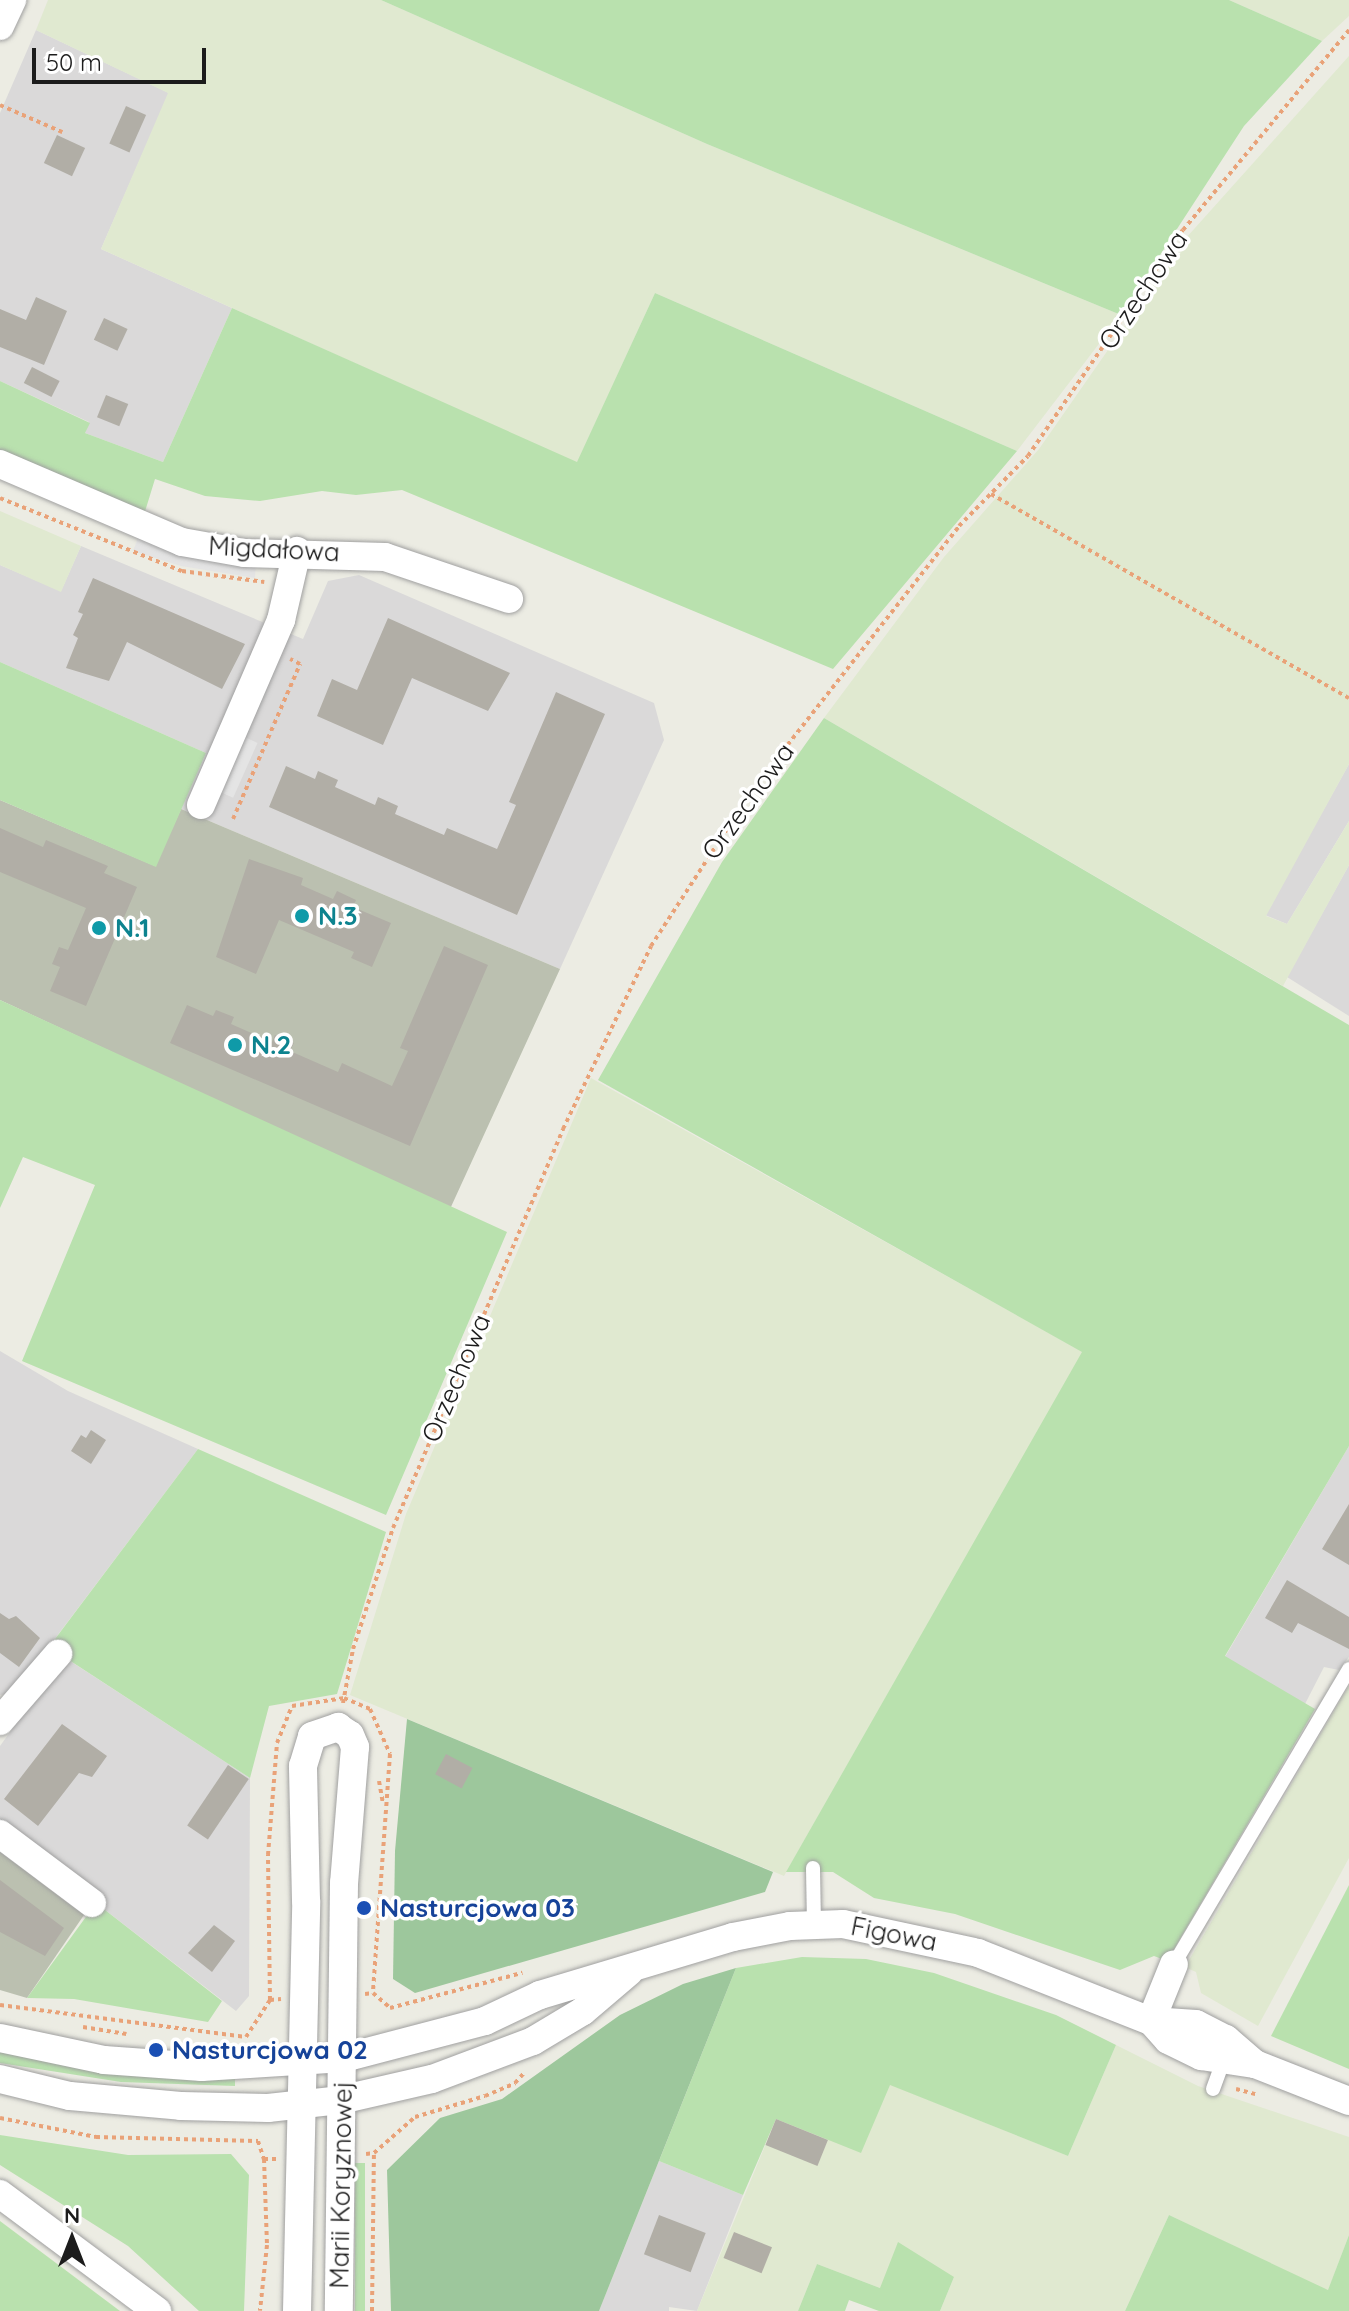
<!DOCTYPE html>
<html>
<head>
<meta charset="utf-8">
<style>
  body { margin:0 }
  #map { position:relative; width:1349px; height:2311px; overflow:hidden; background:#ecece3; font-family:Quicksand,sans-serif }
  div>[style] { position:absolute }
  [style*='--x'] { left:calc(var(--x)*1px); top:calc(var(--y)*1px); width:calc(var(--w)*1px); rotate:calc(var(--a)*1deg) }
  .residential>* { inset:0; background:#dad9d9 }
  .construction>* { inset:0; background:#bbc0b0 }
  .farmland>* { inset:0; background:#e0e9d0 }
  .grass>* { inset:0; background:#b9e1ae; transform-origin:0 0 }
  .forest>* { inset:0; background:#9dc79c }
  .parking>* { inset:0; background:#e4e4e4; transform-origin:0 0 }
  .building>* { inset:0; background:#b1aea6; transform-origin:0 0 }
  .path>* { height:4px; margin-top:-2px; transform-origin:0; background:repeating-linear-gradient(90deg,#e9a278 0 4px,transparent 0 8px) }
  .roads { filter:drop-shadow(0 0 2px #a0a0a0) drop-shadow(0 0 2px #a0a0a0) }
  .lane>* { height:14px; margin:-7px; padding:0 7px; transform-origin:7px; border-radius:7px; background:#fff }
  .street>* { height:28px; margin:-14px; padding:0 14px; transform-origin:14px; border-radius:14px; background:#fff }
  .dots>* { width:22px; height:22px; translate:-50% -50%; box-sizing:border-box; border:4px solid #fff; border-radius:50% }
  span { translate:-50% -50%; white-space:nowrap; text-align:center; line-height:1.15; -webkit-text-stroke:7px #fff; paint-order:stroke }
  .street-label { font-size:26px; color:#1c1c1c }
  .culture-label { font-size:26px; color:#0d838f; font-weight:700 }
  .left { translate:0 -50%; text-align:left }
  .transit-label { font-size:26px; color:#164399; font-weight:700 }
  .north { position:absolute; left:32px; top:2199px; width:80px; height:80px; -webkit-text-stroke:6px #fff; paint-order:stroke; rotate:0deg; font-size:22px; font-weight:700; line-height:32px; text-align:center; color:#1c1c1c }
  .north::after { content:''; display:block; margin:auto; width:28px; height:36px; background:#1c1c1c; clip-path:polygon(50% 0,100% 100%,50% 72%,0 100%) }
  .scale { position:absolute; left:32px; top:48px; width:174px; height:36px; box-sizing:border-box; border:4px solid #1c1c1c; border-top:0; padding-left:10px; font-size:24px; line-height:28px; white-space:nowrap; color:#1c1c1c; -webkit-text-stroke:6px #fff; paint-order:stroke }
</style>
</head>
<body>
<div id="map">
  <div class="residential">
    <div style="clip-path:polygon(36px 30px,169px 93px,101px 249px,232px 308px,163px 462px,85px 433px,89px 422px,0 381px,0 113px)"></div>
    <div style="clip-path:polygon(81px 546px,303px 639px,328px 581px,359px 575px,654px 703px,664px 740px,560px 969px,181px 809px,206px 753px,0 662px,0 565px,61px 591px)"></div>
    <div style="clip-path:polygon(1349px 764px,1349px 821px,1287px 924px,1265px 915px)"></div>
    <div style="clip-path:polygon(1349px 865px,1349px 1016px,1287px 977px)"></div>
    <div style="clip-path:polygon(0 1351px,68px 1391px,198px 1449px,14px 1693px,0 1695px)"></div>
    <div style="clip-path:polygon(1349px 1446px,1349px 1657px,1339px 1670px,1324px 1667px,1305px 1704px,1225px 1657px)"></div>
    <div style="clip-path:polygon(64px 1657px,250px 1778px,249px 1996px,236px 2011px,96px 1903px,84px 1915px,0 1852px,0 1746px)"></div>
    <div style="clip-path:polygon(659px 2161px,743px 2195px,697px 2311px,669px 2307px,669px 2311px,599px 2311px)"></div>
  </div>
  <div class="construction">
    <div style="clip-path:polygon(0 800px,155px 866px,181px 809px,560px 969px,450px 1209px,0 1000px)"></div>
    <div style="clip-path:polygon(0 1852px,84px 1915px,27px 1998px,0 1990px)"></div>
  </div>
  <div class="farmland">
    <div style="clip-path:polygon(48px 0,381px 0,707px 144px,1121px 315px,1017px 451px,655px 293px,577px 463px,101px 249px,168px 93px,36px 30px)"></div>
    <div style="clip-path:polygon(1229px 0,1349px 0,1349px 16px,1322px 41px)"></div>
    <div style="clip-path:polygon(1349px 56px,1349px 764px,1266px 916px,1287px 924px,1349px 821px,1349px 865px,1283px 986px,824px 718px,944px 557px,1039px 449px,1186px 238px)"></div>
    <div style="clip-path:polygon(0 511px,81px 546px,61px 592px,0 565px)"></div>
    <div style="clip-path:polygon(591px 1078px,1083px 1352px,784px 1876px,350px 1695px,406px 1514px)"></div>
    <div style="clip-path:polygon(1349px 1685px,1349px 1858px,1258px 2026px,1201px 1993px,1196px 1972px,1185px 1967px)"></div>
    <div style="clip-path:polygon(1116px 2045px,1198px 2086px,1349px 2137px,1349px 2235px,1328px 2291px,1169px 2215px,1125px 2311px,940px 2311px,954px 2277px,880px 2288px,817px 2264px,798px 2311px,697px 2311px,776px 2119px,889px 2084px,1068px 2156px)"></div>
  </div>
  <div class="grass">
    <div style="clip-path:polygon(381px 0,1229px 0,1322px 41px,1244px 126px,1121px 315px,707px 144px)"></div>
    <div style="clip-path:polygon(655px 293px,1017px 451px,833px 669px,402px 490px,356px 495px,322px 491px,260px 501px,205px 496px,155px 479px,143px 518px,0 451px,0 381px,90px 423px,85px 433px,163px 462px,232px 308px,577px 462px)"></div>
    <div style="clip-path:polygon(0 662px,206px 753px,156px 867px,0 800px)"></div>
    <div style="clip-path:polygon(824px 718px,1349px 1025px,1349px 1446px,1225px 1656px,1315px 1709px,1167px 1961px,1154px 1956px,1120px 1970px,955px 1914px,874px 1898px,833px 1872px,786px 1872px,1082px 1352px,598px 1080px,722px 862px)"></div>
    <div style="clip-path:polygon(0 1000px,507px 1232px,386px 1515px,22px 1361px,95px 1185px,23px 1157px,0 1208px)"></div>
    <div style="clip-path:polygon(198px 1449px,386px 1532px,337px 1694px,269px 1706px,250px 1778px,49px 1647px)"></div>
    <div style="clip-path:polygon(1349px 1885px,1349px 2069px,1271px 2036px)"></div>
    <div style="clip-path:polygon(96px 1903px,222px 2001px,208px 2022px,74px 1999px,27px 1998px)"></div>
    <div style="clip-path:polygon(802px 1957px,866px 1959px,934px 1973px,1056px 2015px,1116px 2045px,1068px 2156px,890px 2085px,861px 2153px,776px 2119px,743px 2195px,659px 2161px,736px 1968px)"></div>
    <div style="clip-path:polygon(0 2051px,116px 2074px,235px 2079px,235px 2086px,121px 2082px,0 2063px)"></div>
    <div style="clip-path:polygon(0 2135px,128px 2155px,231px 2154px,249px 2175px,244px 2311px,199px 2311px,128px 2246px,0 2165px)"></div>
    <div style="left:355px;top:2163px;width:10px;height:148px"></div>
    <div style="clip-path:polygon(1169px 2215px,1328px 2290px,1349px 2235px,1349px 2311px,1125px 2311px)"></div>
    <div style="clip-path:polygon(0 2221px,120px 2311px,0 2311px)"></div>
    <div style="clip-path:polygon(898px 2242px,954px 2277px,940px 2311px,879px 2311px,849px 2300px,845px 2311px,798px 2311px,817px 2264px,880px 2288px)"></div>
  </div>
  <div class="forest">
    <div style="clip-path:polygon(407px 1719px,773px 1872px,765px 1892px,415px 1993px,393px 1979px,395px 1851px)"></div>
    <div style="clip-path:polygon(736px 1968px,599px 2311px,391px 2311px,387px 2170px,440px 2118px,502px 2099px,620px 2015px,683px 1984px)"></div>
  </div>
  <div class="parking">
    <div style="clip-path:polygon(139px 535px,256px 561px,255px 578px,181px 566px,133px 551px)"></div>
    <div style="left:242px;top:736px;width:17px;height:60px;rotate:24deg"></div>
  </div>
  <div class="building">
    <div style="left:126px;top:106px;width:22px;height:41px;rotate:24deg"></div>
    <div style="left:57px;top:135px;width:31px;height:31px;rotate:25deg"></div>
    <div style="clip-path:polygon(36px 297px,67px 311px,44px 365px,0 347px,0 309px,26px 320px)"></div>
    <div style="left:104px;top:318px;width:26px;height:24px;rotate:25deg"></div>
    <div style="left:32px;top:367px;width:31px;height:18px;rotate:27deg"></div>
    <div style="left:106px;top:395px;width:24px;height:24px;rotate:22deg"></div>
    <div style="clip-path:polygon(93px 578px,245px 644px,222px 689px,127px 642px,109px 681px,66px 668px,78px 638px,73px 635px,83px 614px,78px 612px)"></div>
    <div style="clip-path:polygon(388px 618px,510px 673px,488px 711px,412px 678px,383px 745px,317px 716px,332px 679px,357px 690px)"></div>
    <div style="clip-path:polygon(556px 692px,605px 714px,517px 915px,269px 807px,286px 766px,315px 779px,318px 771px,338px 780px,335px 787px,375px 805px,378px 797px,398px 806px,395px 814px,444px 835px,447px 828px,497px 849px,516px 805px,509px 802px)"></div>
    <div style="clip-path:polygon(0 828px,43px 847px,46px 840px,89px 858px,108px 866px,104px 873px,137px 887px,86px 1006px,50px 991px,60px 967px,52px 964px,59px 947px,68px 950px,86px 908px,0 872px)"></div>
    <div style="clip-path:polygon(249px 859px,303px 878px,301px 885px,333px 899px,337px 891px,356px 900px,353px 907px,391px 923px,372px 967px,351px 958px,354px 952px,279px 920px,256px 974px,216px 957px)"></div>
    <div style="clip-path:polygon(444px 946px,488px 965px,410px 1146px,170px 1043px,187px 1005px,213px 1016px,216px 1010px,234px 1017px,231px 1024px,272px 1042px,275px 1035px,294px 1043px,290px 1051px,338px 1072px,342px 1063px,392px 1086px,408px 1051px,400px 1048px)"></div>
    <div style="clip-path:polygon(91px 1430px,106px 1440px,91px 1464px,71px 1451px,81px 1435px,86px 1438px)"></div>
    <div style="clip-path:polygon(1349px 1504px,1349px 1565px,1322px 1549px)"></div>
    <div style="clip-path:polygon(1287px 1580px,1349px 1617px,1349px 1649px,1298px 1623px,1292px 1633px,1265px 1618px)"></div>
    <div style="clip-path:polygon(0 1613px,9px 1619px,16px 1616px,40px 1638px,19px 1667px,0 1653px)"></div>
    <div style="clip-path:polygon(62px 1724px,107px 1756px,92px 1777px,79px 1773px,38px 1826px,4px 1799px)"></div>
    <div style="left:446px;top:1754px;width:30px;height:23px;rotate:28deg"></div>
    <div style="left:228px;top:1765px;width:25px;height:73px;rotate:34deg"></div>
    <div style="clip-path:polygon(0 1880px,64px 1928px,45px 1956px,0 1932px)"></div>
    <div style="clip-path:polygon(214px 1925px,235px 1941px,212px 1972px,188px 1953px)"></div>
    <div style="left:776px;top:2119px;width:56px;height:28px;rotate:22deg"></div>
    <div style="left:659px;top:2215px;width:50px;height:42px;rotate:21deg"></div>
    <div style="left:734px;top:2232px;width:41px;height:28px;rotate:22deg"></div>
  </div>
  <div class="path">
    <div style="--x:0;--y:105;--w:68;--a:23.5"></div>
    <div style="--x:991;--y:494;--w:412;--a:29.7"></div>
    <div style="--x:0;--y:498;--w:196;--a:21.9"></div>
    <div style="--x:182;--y:571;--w:83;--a:7.6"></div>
    <div style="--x:233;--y:819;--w:169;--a:-66.6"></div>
    <div style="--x:300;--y:664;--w:11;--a:-153"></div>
    <div style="--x:343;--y:1703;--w:55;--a:-79.5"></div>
    <div style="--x:353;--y:1649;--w:127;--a:-71.7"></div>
    <div style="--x:393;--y:1528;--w:434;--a:-66.9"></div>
    <div style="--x:563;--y:1129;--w:203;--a:-64.3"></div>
    <div style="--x:651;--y:946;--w:187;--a:-57"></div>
    <div style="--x:753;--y:789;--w:334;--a:-51.9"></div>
    <div style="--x:959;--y:526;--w:98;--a:-45.4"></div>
    <div style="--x:1028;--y:456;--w:274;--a:-55.6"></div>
    <div style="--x:1183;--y:230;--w:260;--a:-50.3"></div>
    <div style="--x:379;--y:1781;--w:23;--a:80"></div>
    <div style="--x:365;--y:1994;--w:8;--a:-7"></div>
    <div style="--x:373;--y:1993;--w:23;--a:41"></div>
    <div style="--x:390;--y:2008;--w:137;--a:-14.9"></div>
    <div style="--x:270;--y:2000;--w:11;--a:-5"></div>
    <div style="--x:0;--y:2005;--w:248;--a:7.4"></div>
    <div style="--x:246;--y:2037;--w:44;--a:-57"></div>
    <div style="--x:270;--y:2000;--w:145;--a:-90.8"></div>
    <div style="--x:268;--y:1855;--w:112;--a:-85.4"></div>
    <div style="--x:277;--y:1743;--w:40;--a:-68"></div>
    <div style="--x:292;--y:1706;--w:53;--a:-8.7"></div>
    <div style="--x:344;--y:1698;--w:28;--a:23"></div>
    <div style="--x:370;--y:1709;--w:49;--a:66"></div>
    <div style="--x:390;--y:1754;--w:240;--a:94.1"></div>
    <div style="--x:83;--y:2027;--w:44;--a:9.2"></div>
    <div style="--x:1236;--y:2089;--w:20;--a:15"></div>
    <div style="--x:0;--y:2118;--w:98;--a:11.2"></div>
    <div style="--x:96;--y:2137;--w:162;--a:1.4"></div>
    <div style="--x:258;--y:2141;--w:19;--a:72"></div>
    <div style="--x:264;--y:2159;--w:86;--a:88"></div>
    <div style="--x:267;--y:2245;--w:66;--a:96.1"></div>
    <div style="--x:366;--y:2154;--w:8;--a:-7"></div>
    <div style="--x:374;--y:2153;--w:55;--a:-41.3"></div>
    <div style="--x:415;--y:2117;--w:73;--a:-16.7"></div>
    <div style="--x:485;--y:2096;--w:33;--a:-23"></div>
    <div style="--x:515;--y:2083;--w:15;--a:-48"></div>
    <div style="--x:264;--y:2159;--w:14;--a:0"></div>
    <div style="--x:372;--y:2311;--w:158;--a:-89.3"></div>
  </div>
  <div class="roads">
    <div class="lane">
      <div style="--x:813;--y:1868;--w:55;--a:89"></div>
      <div style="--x:1174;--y:1964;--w:343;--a:-59.3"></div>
      <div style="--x:1213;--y:2089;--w:33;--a:-70"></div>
    </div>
    <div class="street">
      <div style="--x:0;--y:26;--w:29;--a:-65"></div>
      <div style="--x:0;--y:464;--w:198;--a:23.2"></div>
      <div style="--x:182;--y:542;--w:63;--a:10.1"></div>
      <div style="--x:244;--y:553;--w:141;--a:1.6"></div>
      <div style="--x:385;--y:557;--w:131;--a:18.7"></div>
      <div style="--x:201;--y:805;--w:202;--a:-66.6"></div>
      <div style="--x:281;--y:620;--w:71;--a:-76.9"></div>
      <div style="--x:0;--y:1721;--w:89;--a:-49.1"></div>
      <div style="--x:0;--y:1834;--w:115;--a:36.9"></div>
      <div style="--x:1151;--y:2021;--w:45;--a:3.8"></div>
      <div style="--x:1196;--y:2024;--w:34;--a:27"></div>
      <div style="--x:1226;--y:2039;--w:38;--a:41"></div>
      <div style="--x:1151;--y:2021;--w:61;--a:-68"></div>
      <div style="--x:0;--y:2038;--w:106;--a:11.9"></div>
      <div style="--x:104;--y:2060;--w:98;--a:4.1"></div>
      <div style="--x:202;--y:2067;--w:142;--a:-3.6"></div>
      <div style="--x:344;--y:2058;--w:146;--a:-14.7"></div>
      <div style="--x:485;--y:2021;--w:61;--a:-25.3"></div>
      <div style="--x:540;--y:1995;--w:202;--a:-16.7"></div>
      <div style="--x:733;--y:1937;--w:58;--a:-10.9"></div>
      <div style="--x:790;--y:1926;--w:53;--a:-2.2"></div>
      <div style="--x:843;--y:1924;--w:138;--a:12.1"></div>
      <div style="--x:978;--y:1953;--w:186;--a:21.5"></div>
      <div style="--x:1151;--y:2021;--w:25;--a:48"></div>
      <div style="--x:1168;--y:2040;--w:37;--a:26"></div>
      <div style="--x:1201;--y:2056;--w:55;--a:8.4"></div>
      <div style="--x:1255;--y:2064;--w:101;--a:21.5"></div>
      <div style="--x:0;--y:2079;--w:72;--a:13.7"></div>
      <div style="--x:70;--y:2096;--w:111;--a:5.1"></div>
      <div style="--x:181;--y:2106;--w:87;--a:1.3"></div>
      <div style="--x:268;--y:2108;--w:72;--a:-6.3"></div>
      <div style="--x:340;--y:2100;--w:94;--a:-12.9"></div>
      <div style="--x:432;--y:2079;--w:108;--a:-20.6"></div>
      <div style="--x:533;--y:2041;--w:58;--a:-31"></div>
      <div style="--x:583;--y:2011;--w:60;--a:-40.3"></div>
      <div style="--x:0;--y:2194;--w:196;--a:36.7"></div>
      <div style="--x:297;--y:2311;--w:410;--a:-88.7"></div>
      <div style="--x:306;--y:1901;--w:135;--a:-91.3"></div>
      <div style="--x:303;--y:1766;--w:31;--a:-73"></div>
      <div style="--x:312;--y:1736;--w:28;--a:-19"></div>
      <div style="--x:338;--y:1727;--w:14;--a:34"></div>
      <div style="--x:350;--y:1735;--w:13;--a:67"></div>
      <div style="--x:355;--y:1747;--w:136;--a:94.6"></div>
      <div style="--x:344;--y:1883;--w:428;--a:90.7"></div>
    </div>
  </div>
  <div class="dots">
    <div style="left:302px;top:916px;background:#0f9aa8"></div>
    <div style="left:99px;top:928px;background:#0f9aa8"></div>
    <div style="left:235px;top:1045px;background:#0f9aa8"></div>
    <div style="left:364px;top:1908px;background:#1a4fb4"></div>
    <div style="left:156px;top:2050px;background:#1a4fb4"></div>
  </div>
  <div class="street-label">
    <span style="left:1143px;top:290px;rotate:-56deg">Orzechowa</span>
    <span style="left:274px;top:549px;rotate:3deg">Migdałowa</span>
    <span style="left:748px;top:801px;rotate:-54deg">Orzechowa</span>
    <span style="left:456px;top:1378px;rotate:-67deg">Orzechowa</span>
    <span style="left:894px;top:1934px;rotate:11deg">Figowa</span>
    <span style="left:341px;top:2185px;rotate:-89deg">Marii Koryznowej</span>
  </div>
  <div class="culture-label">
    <span class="left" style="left:318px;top:916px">N.3</span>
    <span class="left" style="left:115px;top:928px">N.1</span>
    <span class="left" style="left:251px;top:1045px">N.2</span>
  </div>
  <div class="transit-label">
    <span class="left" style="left:380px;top:1908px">Nasturcjowa 03</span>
    <span class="left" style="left:172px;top:2050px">Nasturcjowa 02</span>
  </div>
  <div class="north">N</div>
  <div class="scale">50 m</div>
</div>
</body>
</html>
